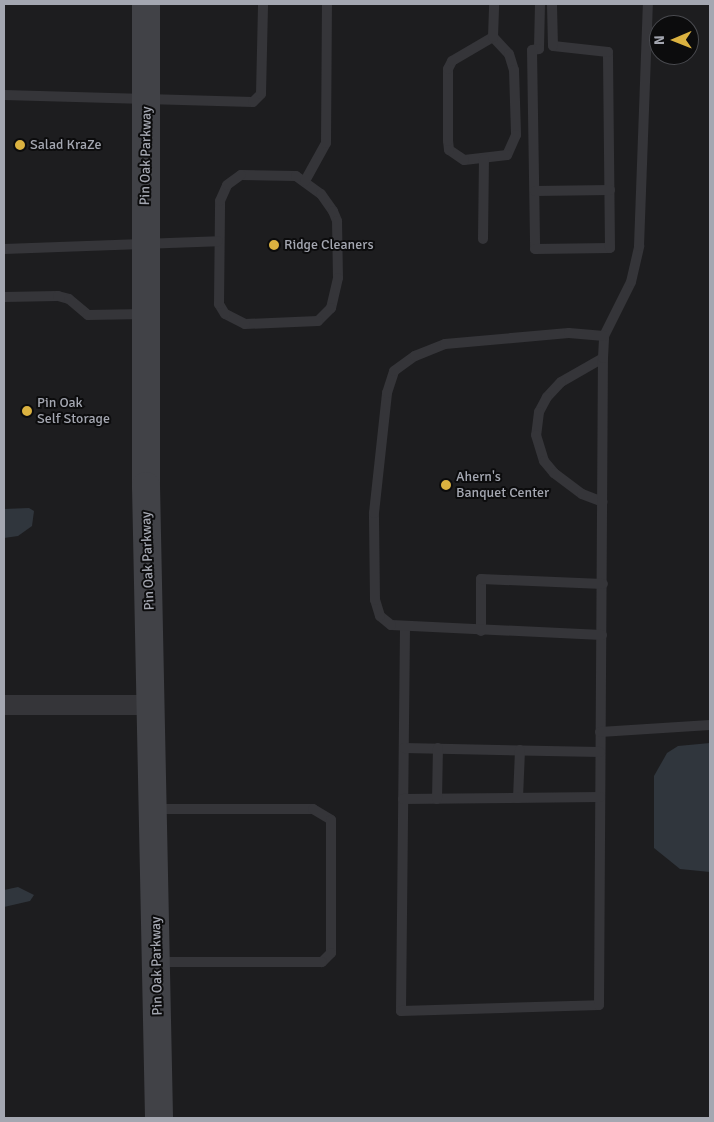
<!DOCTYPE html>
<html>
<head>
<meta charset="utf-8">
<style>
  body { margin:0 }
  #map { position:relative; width:714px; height:1122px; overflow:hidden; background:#111112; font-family:Signika,sans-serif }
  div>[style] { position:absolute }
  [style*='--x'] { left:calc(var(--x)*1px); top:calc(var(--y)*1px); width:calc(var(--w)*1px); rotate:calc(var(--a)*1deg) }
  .built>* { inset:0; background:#1d1d1f }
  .water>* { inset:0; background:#30363d }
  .lane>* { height:10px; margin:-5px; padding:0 5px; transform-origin:5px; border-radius:5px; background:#353539 }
  .street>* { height:20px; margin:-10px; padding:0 10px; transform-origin:10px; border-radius:10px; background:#353539 }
  .secondary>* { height:28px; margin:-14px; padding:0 14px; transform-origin:14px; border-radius:14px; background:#414247 }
  .dots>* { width:14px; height:14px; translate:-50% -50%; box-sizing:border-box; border:2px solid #0c0c0d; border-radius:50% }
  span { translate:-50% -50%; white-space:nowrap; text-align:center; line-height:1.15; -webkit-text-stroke:4px #0c0c0d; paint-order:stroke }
  .poi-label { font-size:14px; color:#a4a7b1 }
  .left { translate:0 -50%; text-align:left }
  .street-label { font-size:14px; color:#a4a7b1 }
  .frame { position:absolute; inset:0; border:5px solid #a4a7b1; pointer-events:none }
  .north { position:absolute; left:649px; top:15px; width:50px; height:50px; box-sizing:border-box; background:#0c0c0d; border:1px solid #494a4f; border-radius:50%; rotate:269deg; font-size:14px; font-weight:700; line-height:20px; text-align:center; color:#a4a7b1 }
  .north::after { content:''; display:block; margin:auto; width:18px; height:22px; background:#dbb240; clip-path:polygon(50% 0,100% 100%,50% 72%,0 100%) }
</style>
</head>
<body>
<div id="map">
  <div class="built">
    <div style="clip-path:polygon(evenodd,4px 4px,710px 4px,710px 1118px,4px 1118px,4px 4px,659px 25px,689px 25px,689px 55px,659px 55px,659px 25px)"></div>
  </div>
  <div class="water">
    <div style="clip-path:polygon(29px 508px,34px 511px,32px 526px,18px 536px,4px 538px,4px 509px)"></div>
    <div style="clip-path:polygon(710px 743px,710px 872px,680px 869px,654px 848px,654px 776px,667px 753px,678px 746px)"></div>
    <div style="clip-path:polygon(18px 887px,34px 895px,30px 901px,4px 907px,4px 890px)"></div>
  </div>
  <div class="lane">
    <div style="--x:540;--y:4;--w:45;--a:91.3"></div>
    <div style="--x:539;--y:49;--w:7;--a:172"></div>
    <div style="--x:532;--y:50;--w:199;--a:89.1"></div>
    <div style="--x:535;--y:249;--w:75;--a:-0.8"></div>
    <div style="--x:610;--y:248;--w:196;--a:-90.6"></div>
    <div style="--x:608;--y:52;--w:55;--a:-173.8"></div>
    <div style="--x:553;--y:46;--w:42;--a:-91.4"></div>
    <div style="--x:493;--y:37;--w:23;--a:47"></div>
    <div style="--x:509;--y:54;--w:17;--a:73"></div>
    <div style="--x:514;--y:70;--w:65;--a:88.2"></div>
    <div style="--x:516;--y:135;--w:22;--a:114"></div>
    <div style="--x:507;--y:155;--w:43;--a:173.4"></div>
    <div style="--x:464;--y:160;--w:18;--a:-146"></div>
    <div style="--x:449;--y:150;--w:9;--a:-96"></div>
    <div style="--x:448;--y:141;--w:72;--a:-90"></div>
    <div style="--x:448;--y:69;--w:9;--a:-63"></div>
    <div style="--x:452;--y:61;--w:48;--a:-30.3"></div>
    <div style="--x:493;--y:37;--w:33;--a:-88"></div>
    <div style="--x:4;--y:95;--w:249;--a:1.6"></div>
    <div style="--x:253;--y:102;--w:11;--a:-45"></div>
    <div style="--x:261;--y:94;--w:90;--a:-88.7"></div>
    <div style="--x:241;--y:175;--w:55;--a:1"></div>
    <div style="--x:296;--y:176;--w:31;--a:36"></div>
    <div style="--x:321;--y:194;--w:21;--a:55"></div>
    <div style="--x:333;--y:211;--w:11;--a:68"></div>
    <div style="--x:337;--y:221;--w:57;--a:89"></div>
    <div style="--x:338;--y:278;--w:31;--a:103"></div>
    <div style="--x:331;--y:308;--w:18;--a:135"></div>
    <div style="--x:318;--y:321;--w:73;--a:177.6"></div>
    <div style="--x:245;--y:324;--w:22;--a:-153"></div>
    <div style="--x:225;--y:314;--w:12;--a:-121"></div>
    <div style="--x:219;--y:304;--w:103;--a:-89.4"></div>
    <div style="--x:220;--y:201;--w:17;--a:-66"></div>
    <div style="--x:227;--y:185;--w:17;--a:-36"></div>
    <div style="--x:305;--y:181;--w:43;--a:-61.1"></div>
    <div style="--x:326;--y:143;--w:139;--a:-89.6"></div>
    <div style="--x:535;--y:191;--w:75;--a:-0.8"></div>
    <div style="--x:483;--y:239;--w:80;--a:-89.3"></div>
    <div style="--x:4;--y:249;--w:214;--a:-2.1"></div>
    <div style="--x:4;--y:297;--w:54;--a:-1.1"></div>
    <div style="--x:58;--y:296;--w:11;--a:15"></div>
    <div style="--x:69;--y:299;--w:25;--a:40"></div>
    <div style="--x:88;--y:315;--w:56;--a:-1"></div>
    <div style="--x:603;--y:358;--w:48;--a:150.3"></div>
    <div style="--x:561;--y:382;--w:21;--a:133"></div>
    <div style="--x:547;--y:397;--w:17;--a:118"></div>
    <div style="--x:539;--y:412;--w:23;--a:97"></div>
    <div style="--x:536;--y:435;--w:27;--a:73"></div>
    <div style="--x:544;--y:461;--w:16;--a:50"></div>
    <div style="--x:554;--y:473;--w:35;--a:37"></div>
    <div style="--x:582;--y:494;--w:22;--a:21"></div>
    <div style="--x:405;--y:628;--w:383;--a:90.6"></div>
    <div style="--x:401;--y:1011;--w:198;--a:-1.7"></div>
    <div style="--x:599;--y:1005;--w:647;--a:-89.65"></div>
    <div style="--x:603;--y:358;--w:22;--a:-87"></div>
    <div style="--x:604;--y:336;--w:60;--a:-63.4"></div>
    <div style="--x:631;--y:282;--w:37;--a:-77"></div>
    <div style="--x:639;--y:246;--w:242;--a:-87.9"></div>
    <div style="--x:481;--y:631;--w:52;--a:-90"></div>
    <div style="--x:481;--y:579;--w:122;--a:2.3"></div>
    <div style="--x:602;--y:635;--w:211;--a:-177.3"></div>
    <div style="--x:391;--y:625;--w:14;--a:-141"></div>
    <div style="--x:380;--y:616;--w:17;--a:-107"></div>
    <div style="--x:375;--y:600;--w:87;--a:-90.7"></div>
    <div style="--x:374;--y:513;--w:121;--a:-83.8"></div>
    <div style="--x:387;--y:393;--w:23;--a:-72"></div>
    <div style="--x:394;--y:371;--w:26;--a:-36"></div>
    <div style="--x:415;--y:356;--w:32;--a:-22"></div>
    <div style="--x:445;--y:344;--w:124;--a:-5.1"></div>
    <div style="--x:569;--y:333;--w:35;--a:5"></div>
    <div style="--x:600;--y:732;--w:110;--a:-3.6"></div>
    <div style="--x:404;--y:748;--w:196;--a:1.2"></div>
    <div style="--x:518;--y:798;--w:48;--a:-87.6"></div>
    <div style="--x:403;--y:799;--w:197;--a:-0.6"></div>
    <div style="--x:437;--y:799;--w:51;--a:-88.9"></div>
    <div style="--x:155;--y:809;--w:158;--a:0"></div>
    <div style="--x:313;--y:809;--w:21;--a:31"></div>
    <div style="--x:331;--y:820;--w:133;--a:90"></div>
    <div style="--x:331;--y:953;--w:13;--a:135"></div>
    <div style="--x:322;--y:962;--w:164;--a:180"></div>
  </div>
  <div class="street">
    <div style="--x:4;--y:705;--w:147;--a:0"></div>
  </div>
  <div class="secondary">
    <div style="--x:146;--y:4;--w:482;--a:90"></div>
    <div style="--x:146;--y:486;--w:632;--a:88.82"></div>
  </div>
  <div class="dots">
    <div style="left:20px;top:145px;background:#dbb240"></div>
    <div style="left:274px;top:245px;background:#dbb240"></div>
    <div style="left:27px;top:411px;background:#dbb240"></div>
    <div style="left:446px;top:485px;background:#dbb240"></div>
  </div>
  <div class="poi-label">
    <span class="left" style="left:30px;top:145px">Salad KraZe</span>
    <span class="left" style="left:284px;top:245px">Ridge Cleaners</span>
    <span class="left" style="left:37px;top:411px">Pin Oak<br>Self Storage</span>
    <span class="left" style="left:456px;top:485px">Ahern's<br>Banquet Center</span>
  </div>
  <div class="street-label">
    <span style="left:146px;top:156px;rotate:-89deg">Pin Oak Parkway</span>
    <span style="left:148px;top:561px;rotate:-92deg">Pin Oak Parkway</span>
    <span style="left:157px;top:966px;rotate:-91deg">Pin Oak Parkway</span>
  </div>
  <div class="frame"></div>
  <div class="north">N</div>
</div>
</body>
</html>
